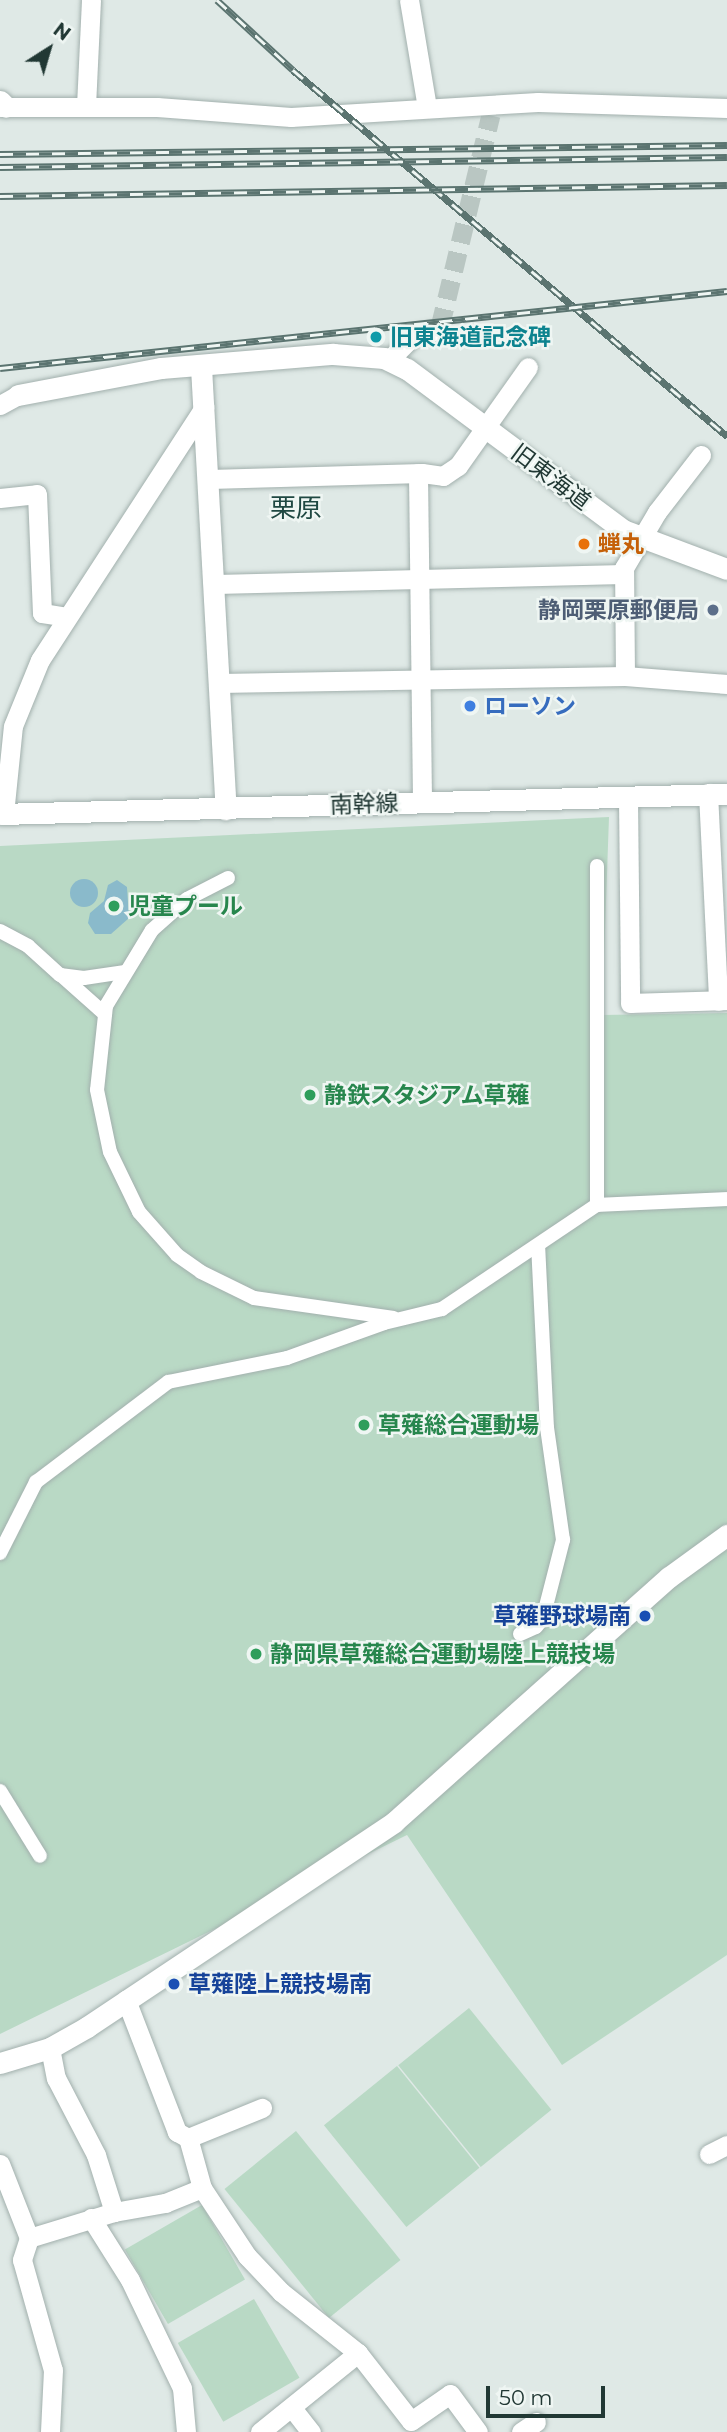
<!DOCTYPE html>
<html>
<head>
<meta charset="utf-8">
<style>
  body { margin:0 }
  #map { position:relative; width:727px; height:2432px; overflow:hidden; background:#dfe9e6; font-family:Montserrat,"Noto Sans JP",sans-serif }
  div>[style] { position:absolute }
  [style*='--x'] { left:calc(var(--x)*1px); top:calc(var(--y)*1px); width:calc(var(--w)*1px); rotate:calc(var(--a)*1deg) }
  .green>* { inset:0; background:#b9d9c5; transform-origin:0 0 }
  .water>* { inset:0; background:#8abacb }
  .round { border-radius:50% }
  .minor-tunnel>* { height:19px; margin-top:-9.5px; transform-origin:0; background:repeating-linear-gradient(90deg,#b9c6c2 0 19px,transparent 0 29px) }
  .roads { filter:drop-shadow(0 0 2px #a2b0ad) drop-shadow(0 0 2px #a2b0ad) }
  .pedestrian>* { height:14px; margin:-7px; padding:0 7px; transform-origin:7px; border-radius:7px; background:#fff }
  .minor>* { height:19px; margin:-9.5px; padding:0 9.5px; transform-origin:9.5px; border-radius:9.5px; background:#fff }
  .tertiary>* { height:21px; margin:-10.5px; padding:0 10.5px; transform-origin:10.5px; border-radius:10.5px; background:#fff }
  .secondary>* { height:21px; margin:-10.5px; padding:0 10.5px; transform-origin:10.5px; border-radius:10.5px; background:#fff }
  .rail>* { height:7px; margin-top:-3.5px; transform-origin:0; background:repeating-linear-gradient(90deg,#eff6f3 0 13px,#5b7470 0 26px); box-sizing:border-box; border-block:2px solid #5b7470 }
  .dots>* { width:19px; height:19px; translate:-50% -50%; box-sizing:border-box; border:4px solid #eff6f3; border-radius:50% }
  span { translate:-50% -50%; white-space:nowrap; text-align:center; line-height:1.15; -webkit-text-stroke:5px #eff6f3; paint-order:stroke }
  .culture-label { font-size:23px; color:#0d838f; font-weight:700 }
  .left { translate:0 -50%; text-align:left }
  .street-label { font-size:23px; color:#213834 }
  .food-label { font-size:23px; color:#c56008; font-weight:700 }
  .service-label { font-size:23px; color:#4e5e75; font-weight:700 }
  .right { translate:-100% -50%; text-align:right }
  .shop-label { font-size:23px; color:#366cbe; font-weight:700 }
  .leisure-label { font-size:23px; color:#27864d; font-weight:700 }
  .transit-label { font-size:23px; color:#164399; font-weight:700 }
  .quarter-label { font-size:26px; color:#1f4842 }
  .north { position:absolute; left:14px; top:14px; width:70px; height:70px; -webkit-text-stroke:5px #eff6f3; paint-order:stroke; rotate:37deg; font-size:19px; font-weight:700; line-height:28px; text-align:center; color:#213834 }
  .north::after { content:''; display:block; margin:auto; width:24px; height:32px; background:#213834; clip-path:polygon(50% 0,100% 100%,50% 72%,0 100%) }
  .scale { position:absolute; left:486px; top:2386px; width:119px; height:32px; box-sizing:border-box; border:4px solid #213834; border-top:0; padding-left:9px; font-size:21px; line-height:24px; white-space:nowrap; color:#213834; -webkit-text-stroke:5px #eff6f3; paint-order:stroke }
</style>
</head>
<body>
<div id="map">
  <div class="green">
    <div style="clip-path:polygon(609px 817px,602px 1015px,727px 1013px,727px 1955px,562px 2065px,407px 1835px,0 2034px,0 846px)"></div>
    <div style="left:469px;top:2008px;width:131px;height:91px;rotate:51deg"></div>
    <div style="left:397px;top:2066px;width:131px;height:94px;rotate:51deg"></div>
    <div style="left:296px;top:2131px;width:166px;height:92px;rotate:51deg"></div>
    <div style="left:202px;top:2205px;width:86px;height:89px;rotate:60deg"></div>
    <div style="left:254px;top:2299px;width:91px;height:88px;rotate:60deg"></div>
  </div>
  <div class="water">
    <div class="round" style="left:70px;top:879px;width:28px;height:28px"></div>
    <div style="clip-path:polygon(117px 880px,127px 887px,129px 918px,111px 934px,95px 934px,88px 923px,90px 913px,104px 901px,108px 885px)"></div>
  </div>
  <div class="minor-tunnel">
    <div style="--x:434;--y:331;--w:7;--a:-34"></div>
    <div style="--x:440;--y:327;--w:218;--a:-76.5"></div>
  </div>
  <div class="roads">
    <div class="pedestrian">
      <div style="--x:597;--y:866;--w:339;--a:90"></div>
      <div style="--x:228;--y:878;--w:46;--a:152.9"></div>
      <div style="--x:187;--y:899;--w:47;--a:138.5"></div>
      <div style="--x:152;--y:930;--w:89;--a:121.2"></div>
      <div style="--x:106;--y:1006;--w:84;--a:96.1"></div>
      <div style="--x:97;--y:1090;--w:63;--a:78.2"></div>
      <div style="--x:110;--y:1152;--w:67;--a:64.2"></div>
      <div style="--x:139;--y:1212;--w:57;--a:48.5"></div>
      <div style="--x:177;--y:1255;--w:29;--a:35"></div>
      <div style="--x:201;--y:1272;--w:59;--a:26.1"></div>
      <div style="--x:254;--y:1298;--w:141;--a:8.1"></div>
      <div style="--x:0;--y:931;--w:32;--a:28"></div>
      <div style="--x:28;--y:946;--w:43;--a:42.2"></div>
      <div style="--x:60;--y:975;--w:24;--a:7"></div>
      <div style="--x:84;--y:978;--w:40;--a:-8.5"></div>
      <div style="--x:61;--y:975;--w:59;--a:41.6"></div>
      <div style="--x:0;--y:1553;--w:80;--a:-63.1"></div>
      <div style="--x:36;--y:1482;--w:166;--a:-37.1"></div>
      <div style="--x:168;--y:1382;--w:121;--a:-11.4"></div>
      <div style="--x:287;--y:1358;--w:103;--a:-19.8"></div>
      <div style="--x:384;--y:1323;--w:60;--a:-13.6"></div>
      <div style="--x:442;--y:1309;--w:187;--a:-33.9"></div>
      <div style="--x:597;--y:1205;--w:130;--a:-2.6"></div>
      <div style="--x:520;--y:1634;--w:17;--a:-24"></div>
      <div style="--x:536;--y:1627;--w:11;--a:-52"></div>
      <div style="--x:543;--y:1618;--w:81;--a:-75.6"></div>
      <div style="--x:563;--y:1540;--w:113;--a:-98.1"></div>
      <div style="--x:547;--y:1428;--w:181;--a:-92.8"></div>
      <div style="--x:0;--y:1791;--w:76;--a:58.4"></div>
    </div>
    <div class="minor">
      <div style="--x:409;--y:0;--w:109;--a:80.5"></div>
      <div style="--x:86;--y:106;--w:106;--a:-87.3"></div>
      <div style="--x:0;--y:107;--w:157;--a:0"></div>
      <div style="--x:157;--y:107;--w:134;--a:4.3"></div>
      <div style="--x:291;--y:117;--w:247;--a:-3.5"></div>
      <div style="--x:538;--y:102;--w:189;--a:1.8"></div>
      <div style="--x:389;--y:360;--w:35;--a:-45"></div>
      <div style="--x:414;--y:335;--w:20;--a:-11"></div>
      <div style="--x:0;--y:405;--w:21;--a:-29"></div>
      <div style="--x:418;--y:473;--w:328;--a:89.3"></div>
      <div style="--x:209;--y:479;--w:213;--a:-1.6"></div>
      <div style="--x:422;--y:473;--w:21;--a:8"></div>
      <div style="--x:443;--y:476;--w:18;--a:-34"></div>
      <div style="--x:458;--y:466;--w:121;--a:-54.7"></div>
      <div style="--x:0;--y:498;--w:37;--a:-6"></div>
      <div style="--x:37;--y:494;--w:119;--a:87.6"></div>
      <div style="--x:42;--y:613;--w:25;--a:9"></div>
      <div style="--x:215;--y:584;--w:409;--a:-1.4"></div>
      <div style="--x:625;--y:676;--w:108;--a:-90.5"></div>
      <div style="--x:624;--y:568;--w:65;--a:-59.5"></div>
      <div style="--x:657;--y:512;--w:72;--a:-52.3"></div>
      <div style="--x:219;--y:683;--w:406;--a:-1"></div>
      <div style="--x:625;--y:676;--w:102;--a:4.5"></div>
      <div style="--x:708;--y:793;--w:208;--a:87.2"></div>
      <div style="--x:628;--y:797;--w:206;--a:89.4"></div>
      <div style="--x:630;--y:1003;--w:97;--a:-1.8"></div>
      <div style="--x:4;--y:814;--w:88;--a:-84.2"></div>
      <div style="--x:13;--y:726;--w:71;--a:-67.8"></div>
      <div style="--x:40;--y:660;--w:302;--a:-57"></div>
      <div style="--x:50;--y:2048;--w:31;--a:79"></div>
      <div style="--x:56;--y:2078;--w:87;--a:62.5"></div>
      <div style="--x:96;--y:2155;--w:60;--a:72.5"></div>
      <div style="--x:188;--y:2138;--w:80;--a:-22.1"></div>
      <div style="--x:709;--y:2154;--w:20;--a:-27"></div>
      <div style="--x:0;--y:2164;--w:79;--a:68.6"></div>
      <div style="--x:29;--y:2238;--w:23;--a:108"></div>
      <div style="--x:22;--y:2260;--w:114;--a:74.3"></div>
      <div style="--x:53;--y:2370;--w:62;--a:92.8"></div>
      <div style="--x:202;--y:2188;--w:82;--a:56.5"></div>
      <div style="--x:247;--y:2256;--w:50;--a:46.6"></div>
      <div style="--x:281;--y:2292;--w:98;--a:38.4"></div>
      <div style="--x:91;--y:2218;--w:73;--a:57.8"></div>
      <div style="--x:130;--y:2280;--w:120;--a:64.3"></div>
      <div style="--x:182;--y:2388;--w:44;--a:84.8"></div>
      <div style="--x:29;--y:2238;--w:89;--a:-17"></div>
      <div style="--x:114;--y:2212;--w:52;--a:-10"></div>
      <div style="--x:165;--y:2203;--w:40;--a:-22"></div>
      <div style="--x:202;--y:2188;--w:52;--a:-105.6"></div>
      <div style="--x:188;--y:2138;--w:13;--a:-151"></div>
      <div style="--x:177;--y:2132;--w:142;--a:-111.1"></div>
      <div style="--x:292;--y:2408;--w:31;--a:52"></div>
      <div style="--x:260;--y:2432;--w:126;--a:-38.9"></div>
      <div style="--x:358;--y:2353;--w:86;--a:52.1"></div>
      <div style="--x:411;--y:2421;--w:47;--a:-34.7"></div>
      <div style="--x:450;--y:2394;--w:47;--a:53.6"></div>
      <div style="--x:521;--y:2432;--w:18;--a:-34"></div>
    </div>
    <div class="tertiary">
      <div style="--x:0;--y:101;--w:8;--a:45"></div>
      <div style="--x:201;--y:367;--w:443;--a:86.8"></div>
      <div style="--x:18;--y:395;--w:146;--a:-10.7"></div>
      <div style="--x:161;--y:368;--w:173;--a:-4.7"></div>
      <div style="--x:333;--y:354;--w:51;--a:4.5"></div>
      <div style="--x:384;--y:358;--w:25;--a:26"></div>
      <div style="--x:407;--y:369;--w:269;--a:36.7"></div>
      <div style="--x:623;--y:530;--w:111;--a:20.6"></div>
      <div style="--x:0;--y:2063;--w:52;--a:-16.7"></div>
      <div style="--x:50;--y:2048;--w:43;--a:-29.6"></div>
      <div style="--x:87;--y:2027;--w:369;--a:-33.7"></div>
      <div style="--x:394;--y:1822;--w:368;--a:-41.7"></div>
      <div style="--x:669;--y:1577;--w:72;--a:-35.9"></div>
    </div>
    <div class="secondary">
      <div style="--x:0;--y:814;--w:727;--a:-1.58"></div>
    </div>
  </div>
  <div class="rail">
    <div style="--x:217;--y:0;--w:103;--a:42.6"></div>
    <div style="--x:293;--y:70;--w:568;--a:40.14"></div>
    <div style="--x:0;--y:154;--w:727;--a:-0.71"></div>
    <div style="--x:0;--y:167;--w:727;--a:-0.79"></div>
    <div style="--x:0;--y:196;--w:727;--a:-0.87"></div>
    <div style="--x:0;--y:368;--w:731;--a:-6.05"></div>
  </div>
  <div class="dots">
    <div style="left:376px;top:337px;background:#0f9aa8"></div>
    <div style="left:584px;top:544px;background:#e8710a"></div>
    <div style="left:713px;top:610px;background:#5c6f8a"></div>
    <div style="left:470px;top:706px;background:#3f7fe0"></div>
    <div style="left:114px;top:906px;background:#2e9e5b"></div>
    <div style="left:310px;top:1095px;background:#2e9e5b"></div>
    <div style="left:364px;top:1425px;background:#2e9e5b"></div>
    <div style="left:645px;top:1616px;background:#1a4fb4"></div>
    <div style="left:256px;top:1654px;background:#2e9e5b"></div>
    <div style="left:174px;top:1984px;background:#1a4fb4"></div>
  </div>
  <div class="culture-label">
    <span class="left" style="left:390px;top:337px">旧東海道記念碑</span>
  </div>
  <div class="street-label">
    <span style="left:551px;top:477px;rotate:37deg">旧東海道</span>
    <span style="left:364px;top:804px;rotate:-2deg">南幹線</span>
  </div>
  <div class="food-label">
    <span class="left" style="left:598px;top:544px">蝉丸</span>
  </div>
  <div class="service-label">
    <span class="right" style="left:699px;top:610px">静岡栗原郵便局</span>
  </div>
  <div class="shop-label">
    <span class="left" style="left:484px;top:706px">ローソン</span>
  </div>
  <div class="leisure-label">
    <span class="left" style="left:128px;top:906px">児童プール</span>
    <span class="left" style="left:324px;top:1095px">静鉄スタジアム草薙</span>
    <span class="left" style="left:378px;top:1425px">草薙総合運動場</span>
    <span class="left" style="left:270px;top:1654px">静岡県草薙総合運動場陸上競技場</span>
  </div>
  <div class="transit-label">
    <span class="right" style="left:631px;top:1616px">草薙野球場南</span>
    <span class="left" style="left:188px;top:1984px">草薙陸上競技場南</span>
  </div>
  <div class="quarter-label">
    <span style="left:296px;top:509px">栗原</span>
  </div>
  <div class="north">N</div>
  <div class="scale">50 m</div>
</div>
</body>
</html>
